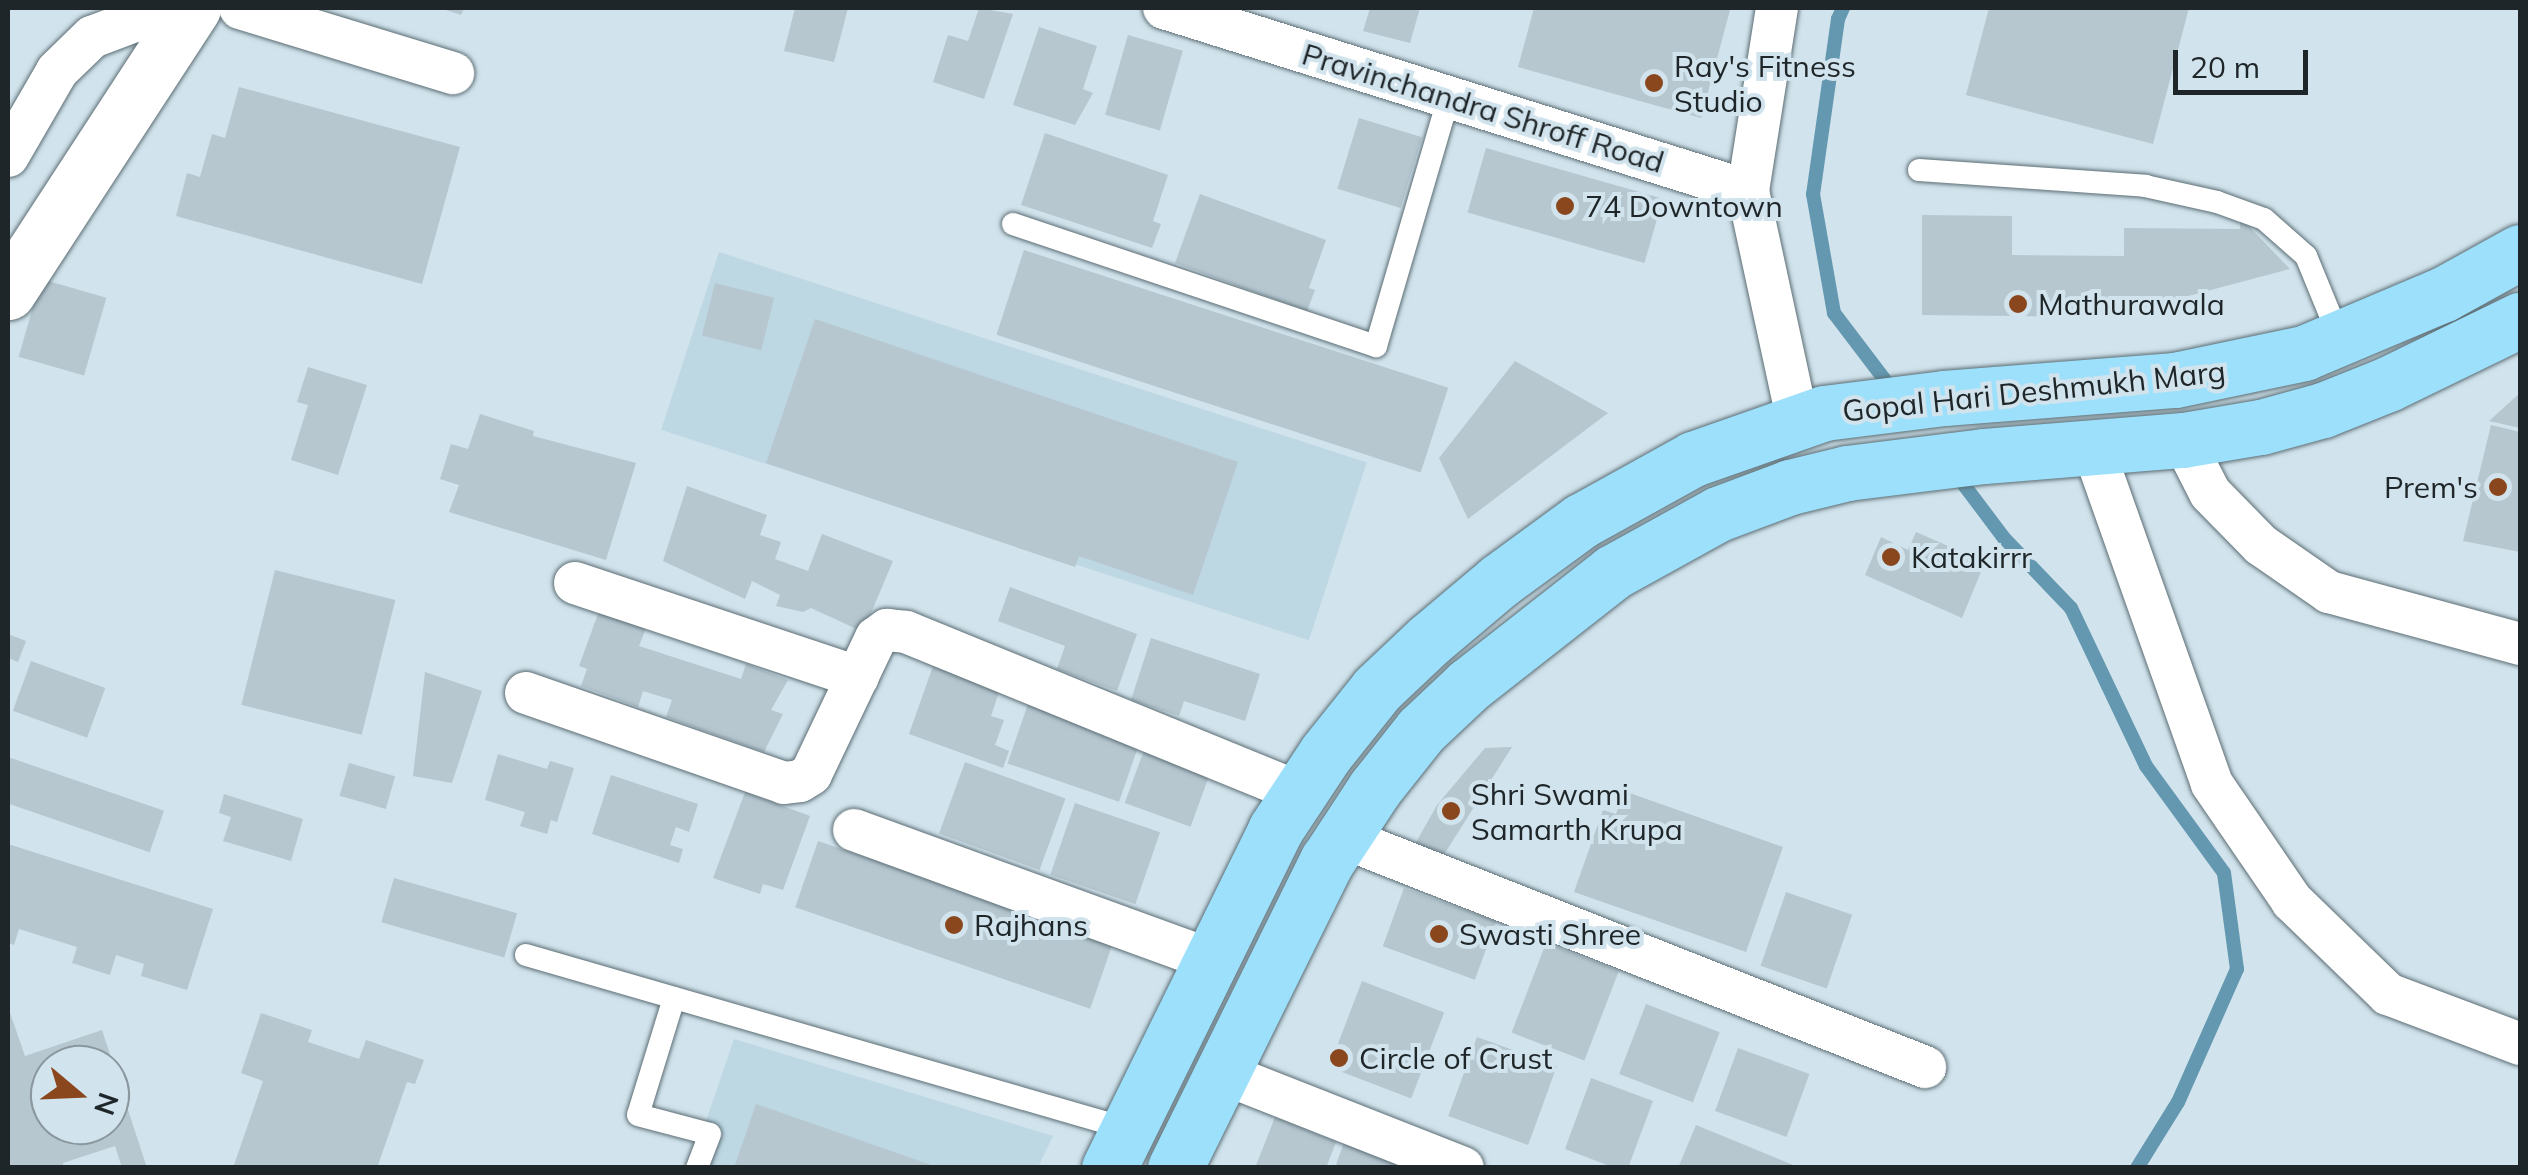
<!DOCTYPE html>
<html>
<head>
<meta charset="utf-8">
<style>
  body { margin:0 }
  #map { position:relative; width:2528px; height:1175px; overflow:hidden; background:#d1e3ec; font-family:Mulish,sans-serif }
  div>[style] { position:absolute }
  [style*='--x'] { left:calc(var(--x)*1px); top:calc(var(--y)*1px); width:calc(var(--w)*1px); rotate:calc(var(--a)*1deg) }
  .built>* { inset:0; background:#bdd7e3; transform-origin:0 0 }
  .stream>* { height:14px; margin:-7px; padding:0 7px; transform-origin:7px; border-radius:7px; background:#6398b0 }
  .building>* { inset:0; background:#b6c7d0; transform-origin:0 0 }
  .roads { filter:drop-shadow(0 0 2px #5c6d74) drop-shadow(0 0 2px #5c6d74) }
  .service>* { height:22px; margin:-11px; padding:0 11px; transform-origin:11px; border-radius:11px; background:#fff }
  .minor>* { height:42px; margin:-21px; padding:0 21px; transform-origin:21px; border-radius:21px; background:#fff }
  .secondary>* { height:55px; margin:-27.5px; padding:0 27.5px; transform-origin:27.5px; border-radius:27.5px; background:#fff }
  .primary>* { height:55px; margin:-27.5px; padding:0 27.5px; transform-origin:27.5px; border-radius:27.5px; background:#9de0fc }
  .dots>* { width:28px; height:28px; translate:-50% -50%; box-sizing:border-box; border:5px solid #d1e3ec; border-radius:50% }
  span { translate:-50% -50%; white-space:nowrap; text-align:center; line-height:1.15; -webkit-text-stroke:8px #d1e3ec; paint-order:stroke }
  .poi-label { font-size:30px; color:#1f2629 }
  .left { translate:0 -50%; text-align:left }
  .right { translate:-100% -50%; text-align:right }
  .street-label { font-size:30px; color:#1f2629 }
  .frame { position:absolute; inset:0; border:10px solid #1f2629; pointer-events:none }
  .north { position:absolute; left:30px; top:1045px; width:100px; height:100px; box-sizing:border-box; background:#d1e3ec; border:2px solid #8a979e; border-radius:50%; rotate:109deg; font-size:28px; font-weight:700; line-height:40px; text-align:center; color:#1f2629 }
  .north::after { content:''; display:block; margin:auto; width:35px; height:45px; background:#8a461c; clip-path:polygon(50% 0,100% 100%,50% 72%,0 100%) }
  .scale { position:absolute; left:2173px; top:50px; width:135px; height:45px; box-sizing:border-box; border:5px solid #1f2629; border-top:0; padding-left:12px; font-size:30px; line-height:35px; white-space:nowrap; color:#1f2629; -webkit-text-stroke:8px #d1e3ec; paint-order:stroke }
</style>
</head>
<body>
<div id="map">
  <div class="built">
    <div style="left:719px;top:252px;width:681px;height:187px;rotate:18deg"></div>
    <div style="clip-path:polygon(734px 1039px,1053px 1136px,1038px 1167px,690px 1168px)"></div>
  </div>
  <div class="stream">
    <div style="--x:1843;--y:8;--w:12;--a:114"></div>
    <div style="--x:1838;--y:19;--w:177;--a:98.1"></div>
    <div style="--x:1813;--y:194;--w:121;--a:80"></div>
    <div style="--x:1834;--y:313;--w:99;--a:52.8"></div>
    <div style="--x:1955;--y:473;--w:81;--a:53"></div>
    <div style="--x:2004;--y:538;--w:97;--a:46.3"></div>
    <div style="--x:2071;--y:608;--w:175;--a:64.6"></div>
    <div style="--x:2146;--y:766;--w:132;--a:53.9"></div>
    <div style="--x:2224;--y:873;--w:97;--a:82.3"></div>
    <div style="--x:2237;--y:969;--w:145;--a:113.9"></div>
    <div style="--x:2178;--y:1102;--w:78;--a:121.8"></div>
  </div>
  <div class="building">
    <div style="clip-path:polygon(440px 8px,464px 8px,461px 15px)"></div>
    <div style="clip-path:polygon(795px 8px,848px 8px,834px 62px,784px 51px)"></div>
    <div style="clip-path:polygon(979px 8px,1013px 14px,984px 99px,933px 82px,948px 35px,968px 41px)"></div>
    <div style="clip-path:polygon(1370px 8px,1420px 8px,1410px 43px,1363px 31px)"></div>
    <div style="clip-path:polygon(1534px 8px,1730px 10px,1701px 118px,1518px 67px)"></div>
    <div style="clip-path:polygon(1989px 8px,2189px 8px,2153px 144px,1966px 95px)"></div>
    <div style="clip-path:polygon(1039px 27px,1097px 46px,1083px 89px,1093px 93px,1075px 125px,1013px 105px)"></div>
    <div style="left:1128px;top:35px;width:57px;height:83px;rotate:16deg"></div>
    <div style="clip-path:polygon(239px 87px,460px 147px,422px 284px,176px 216px,187px 173px,200px 177px,212px 134px,225px 138px)"></div>
    <div style="left:1359px;top:118px;width:66px;height:74px;rotate:17deg"></div>
    <div style="clip-path:polygon(1045px 133px,1168px 175px,1153px 221px,1161px 224px,1152px 248px,1021px 205px)"></div>
    <div style="left:1486px;top:148px;width:184px;height:67px;rotate:16deg"></div>
    <div style="clip-path:polygon(1200px 194px,1326px 240px,1309px 288px,1315px 290px,1307px 311px,1175px 263px)"></div>
    <div style="clip-path:polygon(1922px 215px,2012px 216px,2012px 255px,2124px 256px,2124px 228px,2240px 229px,2240px 217px,2290px 269px,2109px 317px,1922px 315px)"></div>
    <div style="left:1024px;top:250px;width:446px;height:89px;rotate:18deg"></div>
    <div style="left:41px;top:279px;width:68px;height:81px;rotate:16deg"></div>
    <div style="left:715px;top:283px;width:61px;height:54px;rotate:14deg"></div>
    <div style="clip-path:polygon(815px 319px,1238px 462px,1193px 595px,1079px 556px,1075px 567px,766px 463px)"></div>
    <div style="clip-path:polygon(1515px 361px,1608px 413px,1468px 519px,1439px 458px)"></div>
    <div style="clip-path:polygon(308px 367px,367px 385px,338px 475px,291px 460px,308px 405px,297px 402px)"></div>
    <div style="clip-path:polygon(2520px 393px,2520px 428px,2489px 421px)"></div>
    <div style="clip-path:polygon(480px 414px,534px 431px,533px 436px,636px 463px,606px 560px,449px 512px,459px 485px,440px 479px,451px 444px,468px 449px)"></div>
    <div style="clip-path:polygon(2491px 425px,2520px 432px,2520px 552px,2463px 541px)"></div>
    <div style="clip-path:polygon(687px 486px,767px 515px,760px 535px,781px 542px,775px 559px,808px 571px,822px 534px,893px 561px,863px 632px,811px 608px,803px 612px,776px 606px,780px 595px,752px 581px,745px 599px,663px 561px)"></div>
    <div style="clip-path:polygon(1916px 532px,1985px 562px,1962px 618px,1865px 575px,1881px 537px,1908px 550px)"></div>
    <div style="left:275px;top:570px;width:124px;height:139px;rotate:14deg"></div>
    <div style="clip-path:polygon(1010px 587px,1137px 634px,1117px 691px,1057px 669px,1065px 646px,998px 621px)"></div>
    <div style="clip-path:polygon(599px 611px,646px 628px,639px 646px,741px 679px,746px 664px,788px 680px,771px 710px,783px 714px,764px 752px,666px 717px,672px 700px,643px 691px,638px 707px,581px 686px,587px 669px,579px 666px)"></div>
    <div style="clip-path:polygon(8px 634px,26px 641px,18px 662px,8px 658px)"></div>
    <div style="clip-path:polygon(1151px 638px,1260px 674px,1245px 721px,1184px 701px,1179px 716px,1131px 700px)"></div>
    <div style="left:31px;top:661px;width:79px;height:53px;rotate:20deg"></div>
    <div style="clip-path:polygon(933px 666px,1000px 689px,991px 716px,1004px 720px,995px 745px,1009px 751px,1003px 768px,909px 734px)"></div>
    <div style="clip-path:polygon(425px 672px,482px 691px,452px 783px,413px 776px)"></div>
    <div style="left:1029px;top:701px;width:118px;height:66px;rotate:19deg"></div>
    <div style="left:1148px;top:739px;width:70px;height:68px;rotate:20deg"></div>
    <div style="clip-path:polygon(1512px 747px,1438px 864px,1410px 853px,1437px 805px,1485px 748px)"></div>
    <div style="clip-path:polygon(498px 754px,547px 769px,550px 761px,574px 768px,557px 822px,551px 820px,547px 834px,520px 826px,525px 812px,485px 800px)"></div>
    <div style="left:8px;top:757px;width:165px;height:44px;rotate:19deg"></div>
    <div style="left:965px;top:762px;width:107px;height:76px;rotate:20deg"></div>
    <div style="left:349px;top:763px;width:48px;height:34px;rotate:16deg"></div>
    <div style="clip-path:polygon(611px 775px,698px 804px,689px 832px,676px 827px,670px 845px,683px 849px,679px 863px,592px 834px)"></div>
    <div style="clip-path:polygon(1624px 791px,1783px 847px,1746px 952px,1574px 892px,1603px 810px,1616px 814px)"></div>
    <div style="clip-path:polygon(745px 792px,810px 816px,783px 890px,763px 884px,760px 894px,713px 878px)"></div>
    <div style="clip-path:polygon(224px 794px,303px 819px,291px 861px,223px 841px,231px 817px,219px 813px)"></div>
    <div style="left:1075px;top:803px;width:90px;height:76px;rotate:19deg"></div>
    <div style="left:818px;top:841px;width:312px;height:70px;rotate:19deg"></div>
    <div style="clip-path:polygon(8px 844px,213px 909px,187px 990px,141px 976px,144px 964px,116px 955px,110px 975px,72px 963px,77px 947px,19px 929px,14px 945px,8px 943px)"></div>
    <div style="left:394px;top:878px;width:128px;height:46px;rotate:16deg"></div>
    <div style="left:1404px;top:888px;width:98px;height:62px;rotate:20deg"></div>
    <div style="left:1786px;top:892px;width:70px;height:78px;rotate:19deg"></div>
    <div style="left:1546px;top:943px;width:78px;height:96px;rotate:21deg"></div>
    <div style="left:1362px;top:981px;width:88px;height:92px;rotate:21deg"></div>
    <div style="left:1646px;top:1004px;width:79px;height:75px;rotate:21deg"></div>
    <div style="clip-path:polygon(evenodd,8px 1007px,25px 1056px,102px 1030px,147px 1168px,122px 1168px,115px 1146px,63px 1163px,64px 1168px,8px 1168px,8px 1007px,50px 1065px,110px 1065px,110px 1125px,50px 1125px,50px 1065px)"></div>
    <div style="clip-path:polygon(261px 1013px,312px 1030px,308px 1042px,359px 1059px,366px 1040px,424px 1060px,415px 1084px,407px 1082px,377px 1168px,233px 1168px,263px 1081px,241px 1073px)"></div>
    <div style="left:1477px;top:1037px;width:85px;height:84px;rotate:20deg"></div>
    <div style="left:1738px;top:1048px;width:76px;height:67px;rotate:20deg"></div>
    <div style="clip-path:polygon(1591px 1078px,1653px 1101px,1628px 1168px,1615px 1168px,1565px 1149px)"></div>
    <div style="clip-path:polygon(756px 1104px,937px 1167px,937px 1168px,734px 1168px)"></div>
    <div style="clip-path:polygon(1275px 1117px,1336px 1142px,1326px 1168px,1255px 1168px)"></div>
    <div style="clip-path:polygon(1696px 1125px,1798px 1167px,1798px 1168px,1678px 1168px)"></div>
    <div style="clip-path:polygon(1344px 1142px,1411px 1168px,1335px 1168px)"></div>
  </div>
  <div class="roads">
    <div class="service">
      <div style="--x:1919;--y:170;--w:227;--a:4"></div>
      <div style="--x:2145;--y:186;--w:74;--a:12.5"></div>
      <div style="--x:2217;--y:202;--w:50;--a:19.9"></div>
      <div style="--x:2264;--y:219;--w:56;--a:41.4"></div>
      <div style="--x:2306;--y:256;--w:90;--a:67.7"></div>
      <div style="--x:1013;--y:224;--w:383;--a:18.6"></div>
      <div style="--x:1376;--y:346;--w:259;--a:-73.7"></div>
      <div style="--x:526;--y:955;--w:627;--a:16.12"></div>
      <div style="--x:674;--y:998;--w:122;--a:107.1"></div>
      <div style="--x:638;--y:1115;--w:74;--a:14.8"></div>
      <div style="--x:710;--y:1134;--w:36;--a:111"></div>
    </div>
    <div class="minor">
      <div style="--x:240;--y:8;--w:223;--a:17"></div>
      <div style="--x:1164;--y:8;--w:612;--a:17.4"></div>
      <div style="--x:1748;--y:191;--w:237;--a:77.8"></div>
      <div style="--x:8;--y:156;--w:98;--a:-60"></div>
      <div style="--x:57;--y:71;--w:49;--a:-44.2"></div>
      <div style="--x:92;--y:37;--w:82;--a:-20.6"></div>
      <div style="--x:1748;--y:191;--w:185;--a:-81"></div>
      <div style="--x:2183;--y:440;--w:59;--a:63"></div>
      <div style="--x:2210;--y:493;--w:73;--a:45.6"></div>
      <div style="--x:2261;--y:545;--w:83;--a:34.7"></div>
      <div style="--x:2329;--y:592;--w:198;--a:15.2"></div>
      <div style="--x:2093;--y:448;--w:356;--a:70.5"></div>
      <div style="--x:2212;--y:784;--w:142;--a:55.6"></div>
      <div style="--x:2292;--y:901;--w:134;--a:44.1"></div>
      <div style="--x:2388;--y:994;--w:141;--a:20.7"></div>
      <div style="--x:575;--y:583;--w:298;--a:18.4"></div>
      <div style="--x:526;--y:693;--w:273;--a:19.2"></div>
      <div style="--x:784;--y:783;--w:16;--a:-7"></div>
      <div style="--x:800;--y:781;--w:13;--a:-32"></div>
      <div style="--x:811;--y:774;--w:151;--a:-64.5"></div>
      <div style="--x:876;--y:638;--w:14;--a:-36"></div>
      <div style="--x:887;--y:630;--w:19;--a:6"></div>
      <div style="--x:906;--y:632;--w:426;--a:22.2"></div>
      <div style="--x:854;--y:830;--w:381;--a:20"></div>
      <div style="--x:1342;--y:837;--w:627;--a:21.53"></div>
      <div style="--x:1222;--y:1073;--w:259;--a:21.5"></div>
    </div>
    <div class="secondary">
      <div style="--x:8;--y:292;--w:339;--a:-56.9"></div>
    </div>
    <div class="primary">
      <div style="--x:1109;--y:1168;--w:377;--a:-63.8"></div>
      <div style="--x:1275;--y:830;--w:92;--a:-56.5"></div>
      <div style="--x:1326;--y:753;--w:82;--a:-51.4"></div>
      <div style="--x:1377;--y:689;--w:71;--a:-43.3"></div>
      <div style="--x:1429;--y:640;--w:92;--a:-40.1"></div>
      <div style="--x:1499;--y:581;--w:102;--a:-36.2"></div>
      <div style="--x:1581;--y:521;--w:128;--a:-29"></div>
      <div style="--x:1693;--y:459;--w:139;--a:-19.3"></div>
      <div style="--x:1824;--y:413;--w:121;--a:-7.1"></div>
      <div style="--x:1944;--y:398;--w:232;--a:-4.5"></div>
      <div style="--x:2175;--y:380;--w:132;--a:-11.8"></div>
      <div style="--x:2304;--y:353;--w:152;--a:-22.9"></div>
      <div style="--x:2444;--y:294;--w:87;--a:-28.9"></div>
      <div style="--x:1175;--y:1168;--w:343;--a:-63.7"></div>
      <div style="--x:1327;--y:861;--w:87;--a:-56.7"></div>
      <div style="--x:1375;--y:788;--w:74;--a:-51.6"></div>
      <div style="--x:1421;--y:730;--w:66;--a:-43.2"></div>
      <div style="--x:1469;--y:685;--w:183;--a:-38.1"></div>
      <div style="--x:1613;--y:572;--w:120;--a:-28.9"></div>
      <div style="--x:1718;--y:514;--w:77;--a:-20.6"></div>
      <div style="--x:1790;--y:487;--w:59;--a:-13.8"></div>
      <div style="--x:1847;--y:473;--w:138;--a:-7.1"></div>
      <div style="--x:1984;--y:456;--w:200;--a:-4.6"></div>
      <div style="--x:2183;--y:440;--w:79;--a:-9.5"></div>
      <div style="--x:2261;--y:427;--w:64;--a:-15.3"></div>
      <div style="--x:2323;--y:410;--w:70;--a:-21.8"></div>
      <div style="--x:2388;--y:384;--w:147;--a:-25.9"></div>
    </div>
  </div>
  <div class="dots">
    <div style="left:1654px;top:83px;background:#8a461c"></div>
    <div style="left:1565px;top:206px;background:#8a461c"></div>
    <div style="left:2018px;top:304px;background:#8a461c"></div>
    <div style="left:2498px;top:487px;background:#8a461c"></div>
    <div style="left:1891px;top:557px;background:#8a461c"></div>
    <div style="left:1451px;top:811px;background:#8a461c"></div>
    <div style="left:954px;top:925px;background:#8a461c"></div>
    <div style="left:1439px;top:934px;background:#8a461c"></div>
    <div style="left:1339px;top:1058px;background:#8a461c"></div>
  </div>
  <div class="poi-label">
    <span class="left" style="left:1674px;top:83px">Ray's Fitness<br>Studio</span>
    <span class="left" style="left:1585px;top:206px">74 Downtown</span>
    <span class="left" style="left:2038px;top:304px">Mathurawala</span>
    <span class="right" style="left:2478px;top:487px">Prem's</span>
    <span class="left" style="left:1911px;top:557px">Katakirrr</span>
    <span class="left" style="left:1471px;top:811px">Shri Swami<br>Samarth Krupa</span>
    <span class="left" style="left:974px;top:925px">Rajhans</span>
    <span class="left" style="left:1459px;top:934px">Swasti Shree</span>
    <span class="left" style="left:1359px;top:1058px">Circle of Crust</span>
  </div>
  <div class="street-label">
    <span style="left:1483px;top:108px;rotate:17deg">Pravinchandra Shroff Road</span>
    <span style="left:2034px;top:391px;rotate:-6deg">Gopal Hari Deshmukh Marg</span>
  </div>
  <div class="frame"></div>
  <div class="north">N</div>
  <div class="scale">20 m</div>
</div>
</body>
</html>
